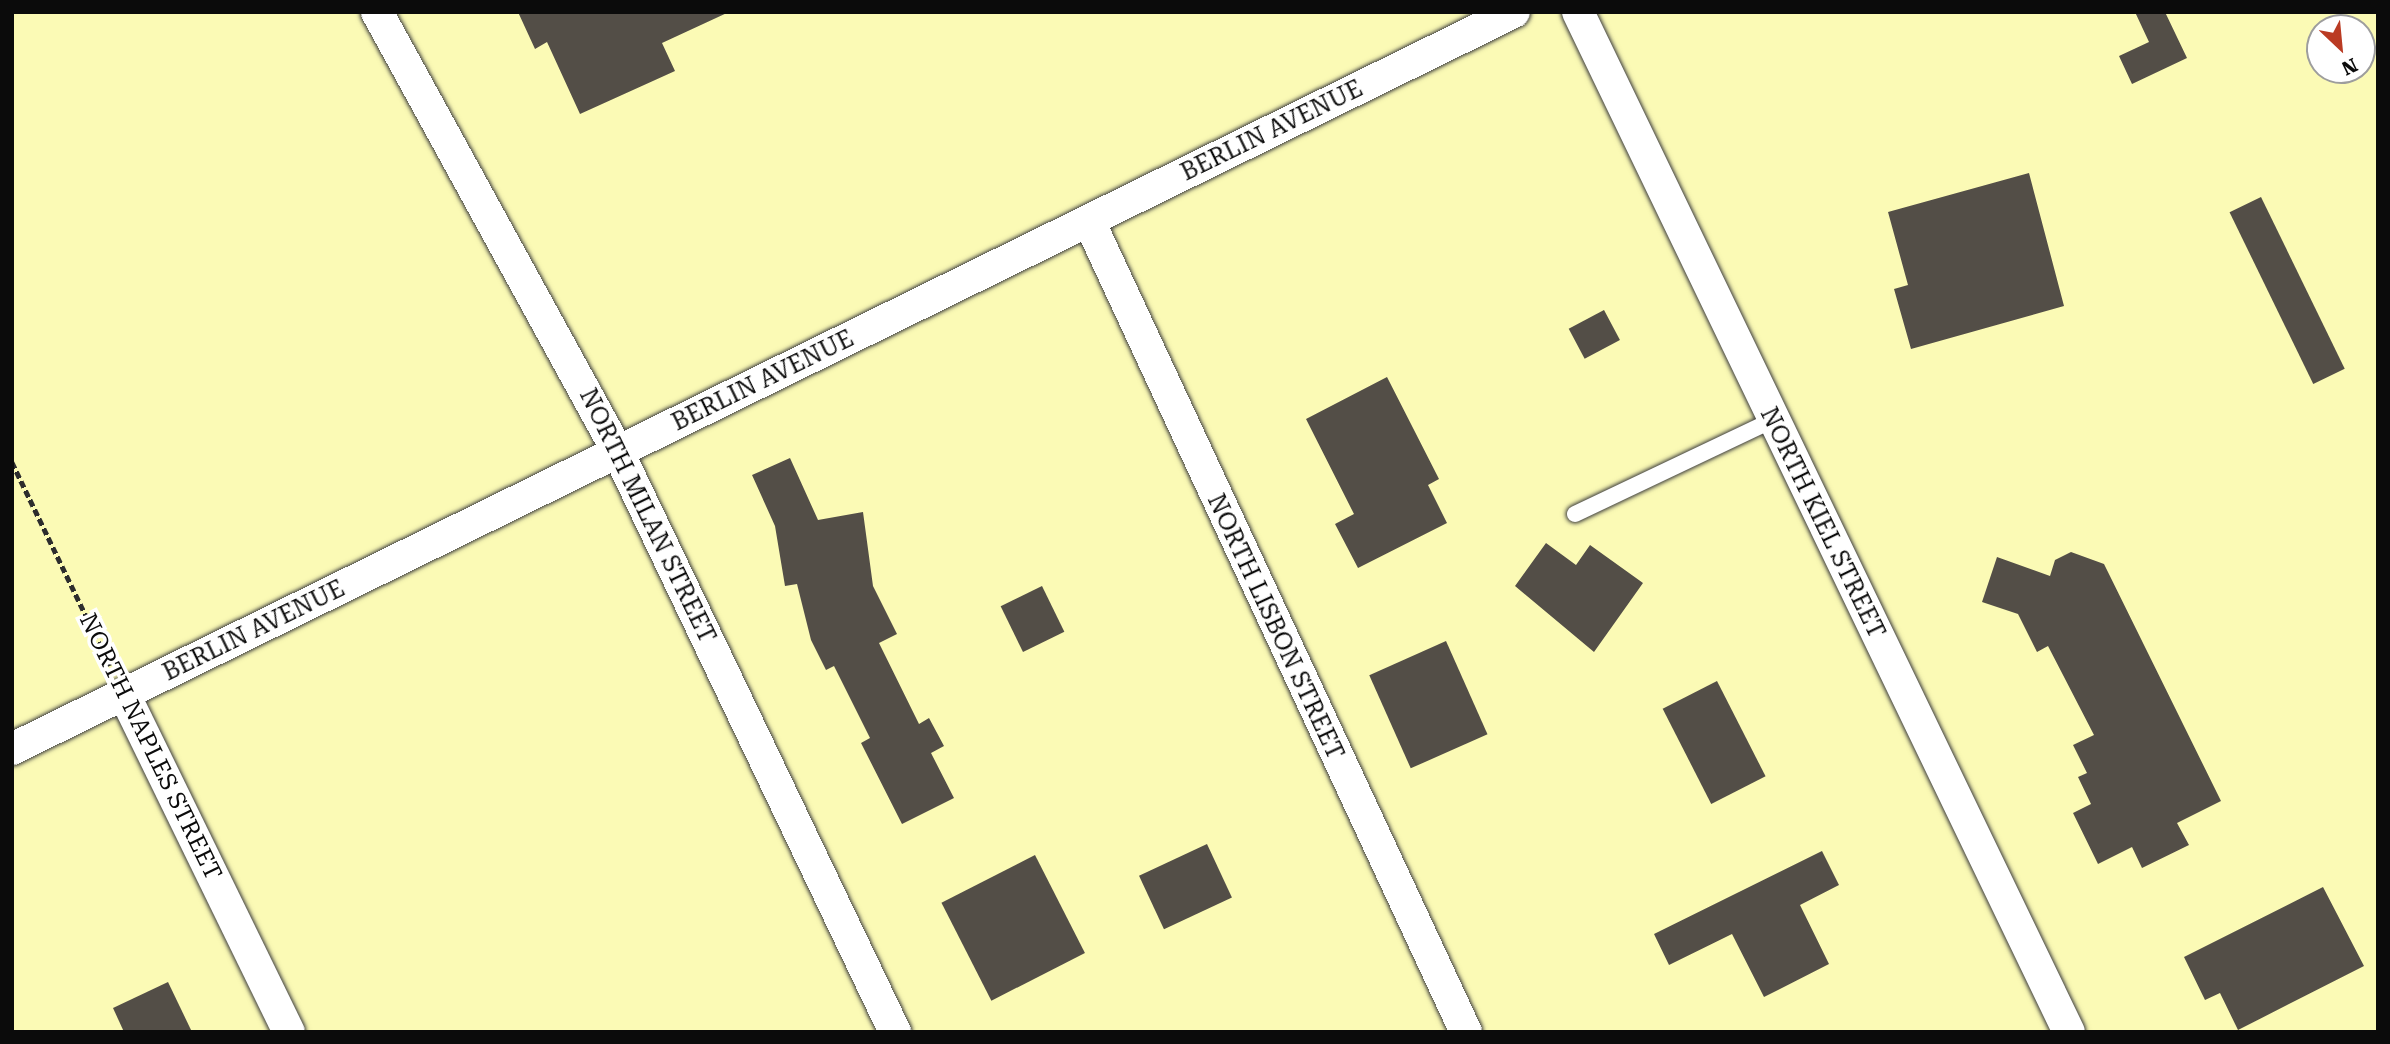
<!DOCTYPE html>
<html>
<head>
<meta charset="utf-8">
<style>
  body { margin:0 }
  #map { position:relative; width:2390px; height:1044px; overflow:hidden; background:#ffffe8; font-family:"Roboto Serif",serif }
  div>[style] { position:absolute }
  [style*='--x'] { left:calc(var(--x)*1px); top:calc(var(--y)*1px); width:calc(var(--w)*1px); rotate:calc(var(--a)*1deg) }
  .sand>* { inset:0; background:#fbfab5 }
  .building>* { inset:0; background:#534e47; transform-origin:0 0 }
  .path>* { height:4.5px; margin-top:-2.25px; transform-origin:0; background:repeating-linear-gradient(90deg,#2d2d2d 0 7px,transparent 0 10.5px) }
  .roads { filter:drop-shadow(0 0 2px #3e3e3e) drop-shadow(0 0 2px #3e3e3e) }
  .service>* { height:16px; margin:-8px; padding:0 8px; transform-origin:8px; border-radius:8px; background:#fff }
  .minor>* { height:32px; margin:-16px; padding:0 16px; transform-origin:16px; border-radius:16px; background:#fff }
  span { translate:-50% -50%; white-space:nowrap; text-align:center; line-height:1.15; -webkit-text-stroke:7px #fff; paint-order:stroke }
  .street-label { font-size:24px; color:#0b0b0b }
  .frame { position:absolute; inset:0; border:14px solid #0b0b0b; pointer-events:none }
  .north { position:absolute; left:2306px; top:14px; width:70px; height:70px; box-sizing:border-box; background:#fff; border:2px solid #9d9d9d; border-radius:50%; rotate:154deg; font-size:19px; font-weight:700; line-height:28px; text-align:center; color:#0b0b0b }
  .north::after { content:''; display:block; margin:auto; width:24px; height:32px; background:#ba3b23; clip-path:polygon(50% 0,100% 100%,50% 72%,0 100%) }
</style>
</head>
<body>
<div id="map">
  <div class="sand">
    <div style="clip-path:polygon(evenodd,12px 12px,2378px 12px,2378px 1032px,12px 1032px,12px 12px,2320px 28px,2362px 28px,2362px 70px,2320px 70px,2320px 28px)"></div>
  </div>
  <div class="building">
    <div style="clip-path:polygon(518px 12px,729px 12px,662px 43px,675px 71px,580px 114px,547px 42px,535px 49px)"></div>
    <div style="clip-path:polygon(2135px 12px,2165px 12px,2187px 58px,2132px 84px,2119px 56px,2149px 42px)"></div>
    <div style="clip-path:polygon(2029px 173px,2064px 306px,1911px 349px,1894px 289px,1908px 285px,1888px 212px)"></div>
    <div style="left:2261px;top:197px;width:191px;height:35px;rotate:64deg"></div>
    <div style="left:1604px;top:310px;width:34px;height:40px;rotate:62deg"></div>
    <div style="clip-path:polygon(1387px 377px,1439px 479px,1428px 485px,1447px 523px,1358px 568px,1335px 524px,1354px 514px,1306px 419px)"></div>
    <div style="clip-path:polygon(790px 458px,818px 520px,863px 512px,873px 586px,897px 634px,879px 643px,919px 724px,929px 718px,944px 746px,931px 753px,954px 798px,902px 824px,861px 743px,870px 738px,834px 666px,826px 670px,811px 640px,797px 584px,785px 586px,775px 526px,752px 475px)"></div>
    <div style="clip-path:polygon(1546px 543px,1576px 565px,1590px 545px,1643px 583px,1594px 652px,1515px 586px)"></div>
    <div style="clip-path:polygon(2071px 552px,2104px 564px,2221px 801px,2177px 823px,2189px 845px,2142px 868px,2132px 847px,2098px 864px,2073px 813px,2091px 804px,2078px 777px,2087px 773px,2073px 745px,2094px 735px,2048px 646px,2037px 652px,2018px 614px,1982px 602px,1997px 557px,2050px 576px,2055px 560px)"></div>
    <div style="left:1042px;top:586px;width:51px;height:46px;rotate:64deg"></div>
    <div style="left:1446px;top:641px;width:102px;height:84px;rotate:66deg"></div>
    <div style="left:1717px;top:681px;width:107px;height:61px;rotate:63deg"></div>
    <div style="left:1207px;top:844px;width:59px;height:75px;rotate:65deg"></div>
    <div style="clip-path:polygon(1822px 851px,1839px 885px,1800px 905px,1829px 964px,1764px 997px,1732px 934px,1669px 965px,1654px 934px)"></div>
    <div style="left:1035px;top:855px;width:110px;height:105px;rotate:63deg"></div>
    <div style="clip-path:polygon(2323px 887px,2364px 966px,2238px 1030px,2220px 993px,2205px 1000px,2184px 957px)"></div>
    <div style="clip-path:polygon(168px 982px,192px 1032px,124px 1032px,113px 1008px)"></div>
  </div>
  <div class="path">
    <div style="--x:12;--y:462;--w:226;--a:64.3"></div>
  </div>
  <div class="roads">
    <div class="service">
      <div style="--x:1575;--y:514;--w:219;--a:-25.4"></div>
    </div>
    <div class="minor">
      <div style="--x:377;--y:12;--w:502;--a:61.29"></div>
      <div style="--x:618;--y:452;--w:643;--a:64.47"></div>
      <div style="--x:1578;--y:12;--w:1132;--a:64.3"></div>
      <div style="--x:1089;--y:221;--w:894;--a:65.07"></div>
      <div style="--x:124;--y:694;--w:376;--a:64"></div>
      <div style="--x:12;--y:749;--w:1673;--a:-26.14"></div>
    </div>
  </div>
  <div class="street-label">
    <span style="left:1272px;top:131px;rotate:-26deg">BERLIN AVENUE</span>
    <span style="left:763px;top:381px;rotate:-26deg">BERLIN AVENUE</span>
    <span style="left:647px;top:516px;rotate:64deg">NORTH MILAN STREET</span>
    <span style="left:1822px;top:523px;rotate:64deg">NORTH KIEL STREET</span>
    <span style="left:1275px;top:627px;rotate:65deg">NORTH LISBON STREET</span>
    <span style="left:254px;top:631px;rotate:-26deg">BERLIN AVENUE</span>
    <span style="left:150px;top:747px;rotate:64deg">NORTH NAPLES STREET</span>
  </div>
  <div class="frame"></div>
  <div class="north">N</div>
</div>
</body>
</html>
